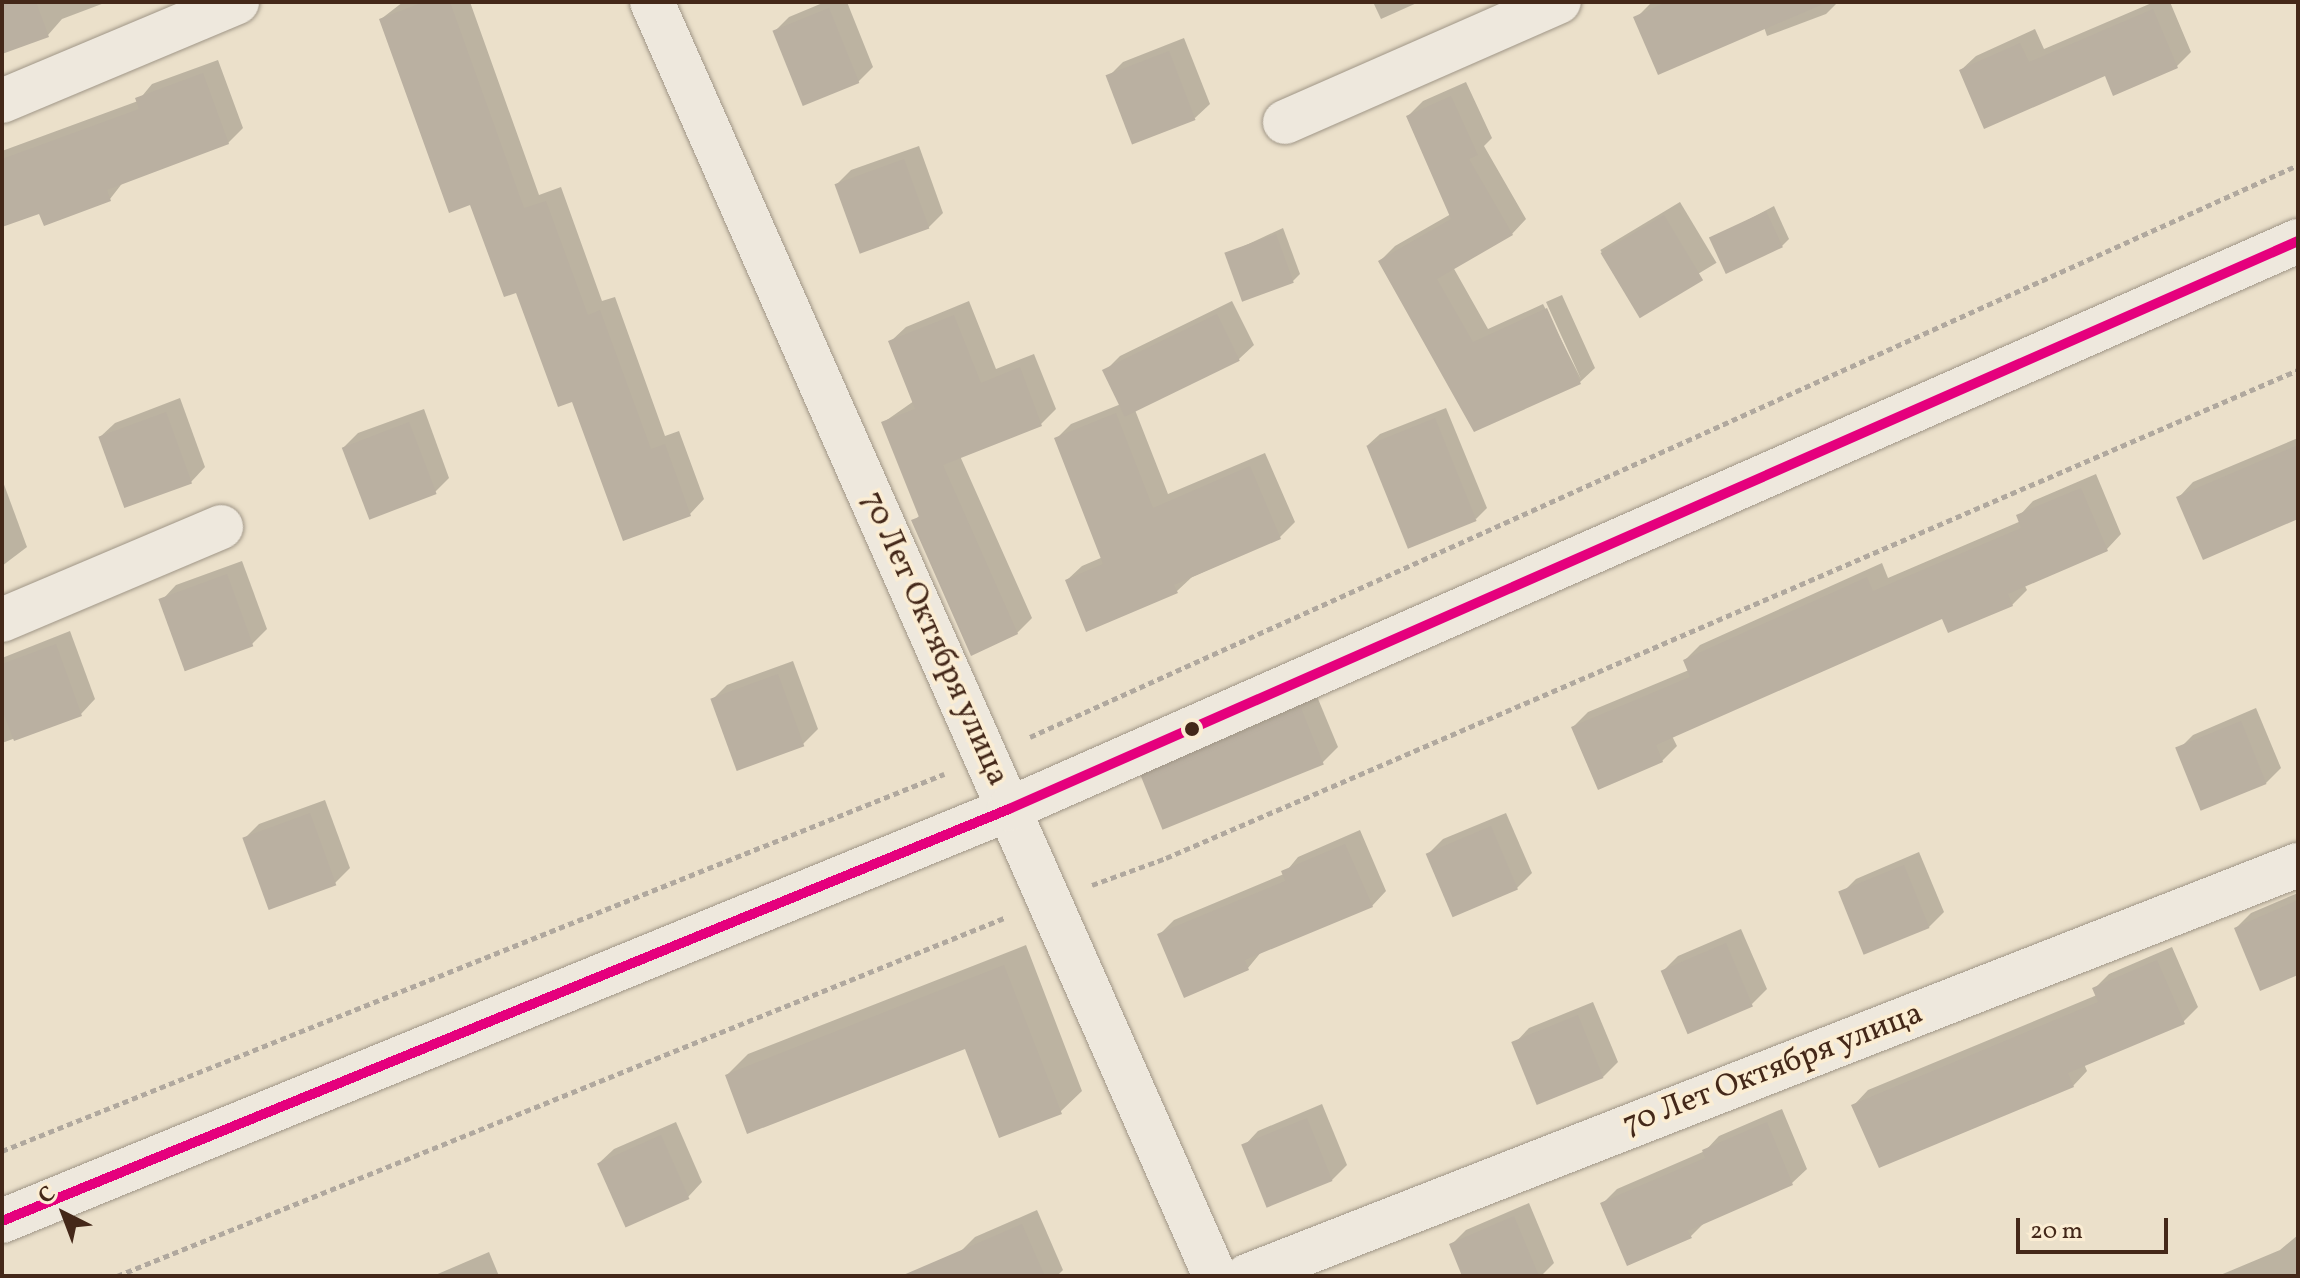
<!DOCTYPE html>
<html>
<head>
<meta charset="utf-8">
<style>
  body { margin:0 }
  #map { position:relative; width:2300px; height:1278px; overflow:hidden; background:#ebe0ca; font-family:Vollkorn,serif }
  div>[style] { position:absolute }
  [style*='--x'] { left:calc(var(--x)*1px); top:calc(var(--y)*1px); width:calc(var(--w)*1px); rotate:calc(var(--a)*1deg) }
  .shadow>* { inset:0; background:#0003; transform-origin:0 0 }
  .building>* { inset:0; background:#bab0a1; transform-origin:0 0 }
  .path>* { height:5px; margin-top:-2.5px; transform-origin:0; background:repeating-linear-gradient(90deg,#b0a89e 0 6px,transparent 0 10px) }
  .roads { filter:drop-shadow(0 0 2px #a09687) drop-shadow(0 0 2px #a09687) }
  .street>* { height:44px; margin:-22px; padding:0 22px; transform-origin:22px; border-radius:22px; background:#eee8dd }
  .secondary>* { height:44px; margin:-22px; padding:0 22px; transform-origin:22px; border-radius:22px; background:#eee8dd }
  .bus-1>* { height:10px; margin:-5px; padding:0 5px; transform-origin:5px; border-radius:5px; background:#e5007d }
  .dots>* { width:22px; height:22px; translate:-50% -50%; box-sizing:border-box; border:4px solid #fbedd3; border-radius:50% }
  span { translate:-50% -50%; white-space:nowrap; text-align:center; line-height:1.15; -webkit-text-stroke:7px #fbedd3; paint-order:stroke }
  .street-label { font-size:32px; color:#442819 }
  .frame { position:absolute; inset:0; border:4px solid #442819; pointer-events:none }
  .north { position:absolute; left:24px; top:1174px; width:80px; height:80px; -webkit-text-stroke:6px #fbedd3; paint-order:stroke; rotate:318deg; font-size:22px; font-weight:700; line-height:32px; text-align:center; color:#442819 }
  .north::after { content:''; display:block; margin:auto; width:28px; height:36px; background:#442819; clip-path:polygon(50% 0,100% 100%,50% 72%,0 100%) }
  .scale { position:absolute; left:2016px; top:1218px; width:152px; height:36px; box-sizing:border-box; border:4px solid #442819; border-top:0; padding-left:10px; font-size:24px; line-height:28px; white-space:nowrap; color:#442819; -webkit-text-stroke:6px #fbedd3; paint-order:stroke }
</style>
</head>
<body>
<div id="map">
  <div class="shadow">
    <div style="clip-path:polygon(2px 2px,107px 2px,62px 19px,48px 35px,2px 52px)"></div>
    <div style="clip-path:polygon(403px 2px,470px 2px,539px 195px,561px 187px,602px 301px,615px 297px,665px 436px,679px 431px,704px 499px,690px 514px,573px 399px,381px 19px)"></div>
    <div style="clip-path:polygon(825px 2px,847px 2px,873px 67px,858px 82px,774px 32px,789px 17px)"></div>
    <div style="clip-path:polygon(1373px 2px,1419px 2px,1381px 19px)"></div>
    <div style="clip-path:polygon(1652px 2px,1838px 2px,1826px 14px,1767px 36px,1764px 27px,1636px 18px)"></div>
    <div style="clip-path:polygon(2154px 2px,2170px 2px,2191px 52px,2176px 67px,2106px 73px,1961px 70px,1976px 56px,2035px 29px,2044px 49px)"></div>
    <div style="clip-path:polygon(1184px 38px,1210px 104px,1195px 118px,1108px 77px,1123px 62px)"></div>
    <div style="clip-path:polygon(218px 60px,243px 128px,228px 143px,124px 181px,110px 199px,40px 211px,2px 225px,2px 151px,138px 101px,152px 84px)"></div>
    <div style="clip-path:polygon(1466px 82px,1492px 138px,1484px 146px,1526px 219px,1512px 234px,1453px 267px,1488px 329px,1543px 304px,1581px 379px,1546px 302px,1562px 295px,1595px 368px,1580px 382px,1475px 430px,1380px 261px,1395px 246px,1451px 214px,1408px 116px,1423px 101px)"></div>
    <div style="clip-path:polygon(919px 146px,943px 213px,928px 228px,836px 185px,851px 170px)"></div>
    <div style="left:1680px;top:202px;width:71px;height:93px;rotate:59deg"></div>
    <div style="clip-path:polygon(1774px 206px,1789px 239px,1782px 246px,1712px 239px)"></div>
    <div style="clip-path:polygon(1283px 228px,1300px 274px,1293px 281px,1227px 254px)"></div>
    <div style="clip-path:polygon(969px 301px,996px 369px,1034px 354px,1056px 409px,1041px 424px,960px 456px,1032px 618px,1017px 633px,914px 521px,920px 515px,884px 422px,914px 401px,891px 341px,906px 327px)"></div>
    <div style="clip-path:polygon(1232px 301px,1254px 345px,1239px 359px,1135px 410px,1168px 494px,1265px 453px,1295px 522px,1280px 537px,1192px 577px,1177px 591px,1067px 580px,1082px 566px,1103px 557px,1056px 439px,1071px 424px,1121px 404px,1105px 371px,1120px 356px)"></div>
    <div style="clip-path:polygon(180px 398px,205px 467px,191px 482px,100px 437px,115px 423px)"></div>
    <div style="clip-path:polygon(1446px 408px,1487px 508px,1476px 519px,1368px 445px,1380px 434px)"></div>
    <div style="clip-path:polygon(424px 409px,449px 478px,434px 493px,343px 448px,358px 433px)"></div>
    <div style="clip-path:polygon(2298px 438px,2298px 518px,2179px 497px,2193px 482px)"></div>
    <div style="clip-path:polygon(2096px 474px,2121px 534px,2107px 549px,2024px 584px,2027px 590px,2012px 605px,1943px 617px,1672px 736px,1677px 746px,1662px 761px,1573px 727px,1588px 712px,1689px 670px,1685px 660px,1700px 645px,1882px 563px,1888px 578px,2021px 521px,2019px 516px,2033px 501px)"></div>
    <div style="clip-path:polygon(2px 479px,27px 547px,2px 566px)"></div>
    <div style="clip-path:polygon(242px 561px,267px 629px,252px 644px,162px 600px,176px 585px)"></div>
    <div style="clip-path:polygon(70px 631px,95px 699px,81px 714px,2px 743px,2px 658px)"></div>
    <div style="clip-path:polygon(793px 661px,818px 729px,803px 744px,712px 700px,727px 685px)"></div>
    <div style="clip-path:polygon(1316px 694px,1338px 747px,1323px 762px,1144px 778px,1159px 763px)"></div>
    <div style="clip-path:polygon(2256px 708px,2281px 768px,2266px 783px,2178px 750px,2193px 735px)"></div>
    <div style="clip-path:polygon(325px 800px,350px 868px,335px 883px,244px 839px,259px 824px)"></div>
    <div style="clip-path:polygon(1506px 813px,1532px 873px,1517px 888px,1428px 854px,1443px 839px)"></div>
    <div style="clip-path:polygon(1360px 830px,1386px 891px,1372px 906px,1262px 951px,1248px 968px,1159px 935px,1174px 920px,1284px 874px,1298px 857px)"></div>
    <div style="clip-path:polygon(1919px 852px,1944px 912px,1929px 927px,1841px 894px,1856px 879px)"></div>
    <div style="clip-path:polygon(2298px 893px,2298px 973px,2236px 928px,2251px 913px)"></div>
    <div style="clip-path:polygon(1741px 929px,1767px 989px,1752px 1004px,1663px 971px,1678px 956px)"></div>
    <div style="clip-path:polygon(1026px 945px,1082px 1091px,1060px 1112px,966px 1046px,727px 1075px,748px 1054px)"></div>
    <div style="clip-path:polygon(2172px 947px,2198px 1007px,2183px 1022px,2084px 1064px,2087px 1071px,2073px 1086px,1854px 1105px,1868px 1090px,2097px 995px,2094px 989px,2109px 974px)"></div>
    <div style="clip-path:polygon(1593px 1002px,1618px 1062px,1603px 1077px,1515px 1043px,1529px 1028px)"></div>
    <div style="clip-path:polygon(1322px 1104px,1347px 1165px,1332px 1180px,1244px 1146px,1258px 1131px)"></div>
    <div style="clip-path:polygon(1782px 1109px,1807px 1169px,1792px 1183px,1705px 1222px,1690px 1237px,1602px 1204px,1617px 1189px,1705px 1151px,1719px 1136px)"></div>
    <div style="clip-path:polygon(676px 1122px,702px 1182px,688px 1197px,599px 1163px,614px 1149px)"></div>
    <div style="clip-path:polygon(1529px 1203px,1554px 1263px,1541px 1276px,1464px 1276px,1451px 1245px,1466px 1230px)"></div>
    <div style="clip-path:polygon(1037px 1210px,1063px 1270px,1057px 1276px,970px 1276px,960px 1252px,975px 1237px)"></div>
    <div style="clip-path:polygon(2298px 1235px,2298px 1276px,2218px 1276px,2280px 1250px)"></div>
    <div style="clip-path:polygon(489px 1252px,499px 1276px,433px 1276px)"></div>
  </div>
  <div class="building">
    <div style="clip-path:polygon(2px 2px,36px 2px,49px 37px,2px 54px)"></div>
    <div style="clip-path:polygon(424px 2px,450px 2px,524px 208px,546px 201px,588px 315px,600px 310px,651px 449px,665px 444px,691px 516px,623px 541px,572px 402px,558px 407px,516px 293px,504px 297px,470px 205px,449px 213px,379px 19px)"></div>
    <div style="clip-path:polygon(1667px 2px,1828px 2px,1658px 75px,1633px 17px)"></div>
    <div style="left:829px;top:8px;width:81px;height:61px;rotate:68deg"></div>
    <div style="clip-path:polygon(2153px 9px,2178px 68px,2113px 96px,2105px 76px,1984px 129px,1959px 70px,2020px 43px,2029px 62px)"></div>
    <div style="left:1169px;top:51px;width:74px;height:68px;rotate:69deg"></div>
    <div style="clip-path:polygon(203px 73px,229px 144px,107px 190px,111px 201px,44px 226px,39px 214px,2px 227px,2px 159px,139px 109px,135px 98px)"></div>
    <div style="clip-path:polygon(1451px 96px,1478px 155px,1469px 159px,1513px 235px,1437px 279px,1473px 342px,1547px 308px,1581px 384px,1474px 432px,1378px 261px,1451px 219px,1406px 116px)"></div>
    <div style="left:904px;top:159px;width:74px;height:74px;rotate:70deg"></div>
    <div style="left:1766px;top:211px;width:40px;height:63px;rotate:65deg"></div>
    <div style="left:1664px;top:215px;width:76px;height:74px;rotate:59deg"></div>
    <div style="left:1276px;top:234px;width:52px;height:55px;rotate:70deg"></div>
    <div style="left:1217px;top:314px;width:52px;height:128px;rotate:64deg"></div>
    <div style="clip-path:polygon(954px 315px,981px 383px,1020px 367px,1042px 426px,943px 465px,1018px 634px,971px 656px,911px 520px,919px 517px,881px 422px,915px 409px,888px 341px)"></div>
    <div style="left:166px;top:412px;width:76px;height:72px;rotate:70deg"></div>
    <div style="clip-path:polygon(1116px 413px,1153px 508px,1250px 466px,1281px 539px,1174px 585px,1178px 593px,1086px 632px,1065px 580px,1103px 564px,1054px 438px)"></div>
    <div style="left:1435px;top:418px;width:111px;height:74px;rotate:68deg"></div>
    <div style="left:409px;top:422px;width:77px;height:72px;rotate:69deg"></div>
    <div style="clip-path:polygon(2298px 445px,2298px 519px,2203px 560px,2176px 497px)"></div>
    <div style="clip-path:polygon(2081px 488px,2108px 551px,2008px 594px,2013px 606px,1948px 633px,1942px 619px,1656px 745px,1663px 762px,1598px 790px,1571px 727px,1690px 677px,1683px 660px,1867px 577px,1873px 591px,2021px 528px,2016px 515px)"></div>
    <div style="left:227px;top:574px;width:77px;height:73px;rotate:70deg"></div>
    <div style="clip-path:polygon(56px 644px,82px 716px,14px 741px,2px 709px,2px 664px)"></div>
    <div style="left:778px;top:674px;width:77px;height:72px;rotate:70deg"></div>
    <div style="left:1301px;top:708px;width:61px;height:174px;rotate:68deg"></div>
    <div style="left:2241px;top:721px;width:68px;height:71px;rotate:68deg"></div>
    <div style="left:310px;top:813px;width:77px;height:72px;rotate:70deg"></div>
    <div style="left:1491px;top:826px;width:69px;height:71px;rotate:67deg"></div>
    <div style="clip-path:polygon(1345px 844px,1373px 907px,1245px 960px,1249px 970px,1184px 998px,1157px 934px,1285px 881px,1281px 871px)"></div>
    <div style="left:1904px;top:865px;width:68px;height:71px;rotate:68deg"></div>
    <div style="clip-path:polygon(2298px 900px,2298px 975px,2260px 991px,2234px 928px)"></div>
    <div style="left:1726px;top:943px;width:69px;height:71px;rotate:67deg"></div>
    <div style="clip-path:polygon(2157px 960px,2185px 1024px,2068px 1073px,2074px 1087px,1879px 1168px,1851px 1105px,2098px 1002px,2092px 988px)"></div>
    <div style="clip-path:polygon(1004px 965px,1062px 1114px,999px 1138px,965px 1049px,747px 1134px,725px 1075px)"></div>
    <div style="left:1578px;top:1015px;width:68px;height:72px;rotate:68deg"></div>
    <div style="left:1307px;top:1118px;width:68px;height:71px;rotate:68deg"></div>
    <div style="clip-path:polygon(1767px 1122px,1793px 1185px,1688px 1231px,1692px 1238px,1627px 1266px,1600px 1203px,1705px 1158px,1702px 1150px)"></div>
    <div style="left:661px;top:1135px;width:70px;height:70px;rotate:66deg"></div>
    <div style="clip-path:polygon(1514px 1216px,1539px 1276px,1462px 1276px,1449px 1244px)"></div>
    <div style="clip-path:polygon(1022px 1224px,1045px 1276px,901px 1276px)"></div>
  </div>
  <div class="path">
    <div style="--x:1030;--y:737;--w:1391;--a:-24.28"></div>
    <div style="--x:1092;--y:885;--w:79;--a:-20"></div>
    <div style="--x:1166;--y:858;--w:1233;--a:-23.32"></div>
    <div style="--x:2;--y:1151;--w:1015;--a:-21.81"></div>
    <div style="--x:117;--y:1276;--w:957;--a:-21.98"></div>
  </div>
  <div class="roads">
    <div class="street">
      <div style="--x:2;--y:101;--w:255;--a:-22.8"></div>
      <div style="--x:1285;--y:122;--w:299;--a:-23.7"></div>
      <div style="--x:2;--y:620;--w:238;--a:-23"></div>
      <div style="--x:1247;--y:1276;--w:1129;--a:-21.36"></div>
    </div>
    <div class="secondary">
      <div style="--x:652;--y:2;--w:1393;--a:66.16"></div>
      <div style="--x:2;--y:1221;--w:1088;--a:-22.25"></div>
      <div style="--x:1009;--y:809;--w:1409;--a:-23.78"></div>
    </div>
  </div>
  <div class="bus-1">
    <div style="--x:2;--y:1221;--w:1088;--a:-22.25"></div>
    <div style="--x:1009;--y:809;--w:1409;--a:-23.78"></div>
  </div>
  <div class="dots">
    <div style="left:1192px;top:729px;background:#442819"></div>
  </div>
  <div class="street-label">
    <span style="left:934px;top:639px;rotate:66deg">70 Лет Октября улица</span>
    <span style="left:1773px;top:1070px;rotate:-21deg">70 Лет Октября улица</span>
  </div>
  <div class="frame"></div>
  <div class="north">С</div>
  <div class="scale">20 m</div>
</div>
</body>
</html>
